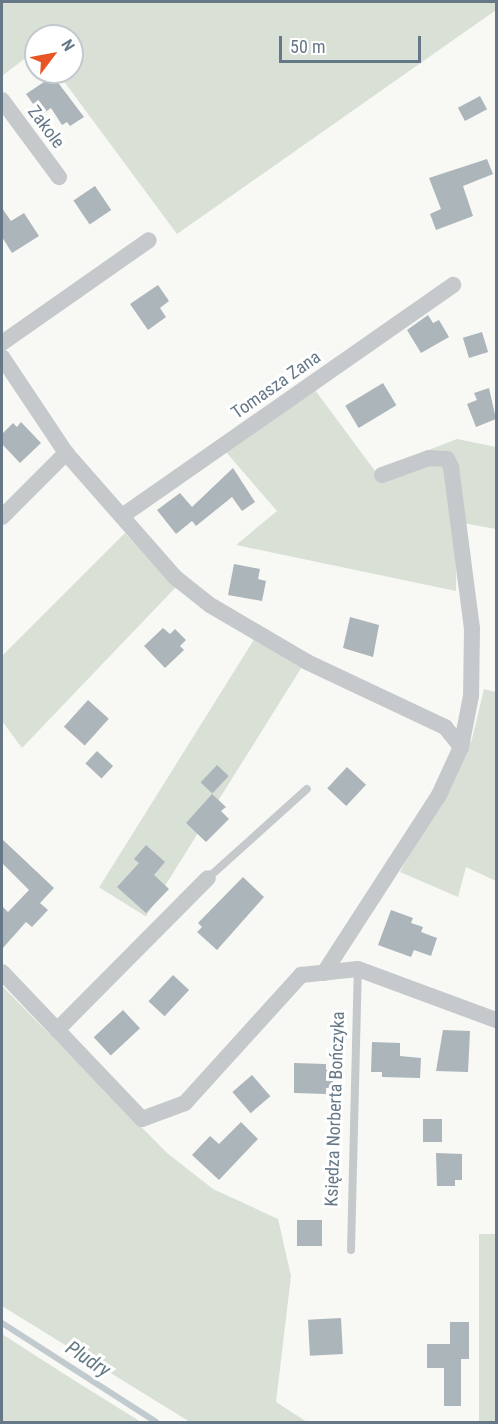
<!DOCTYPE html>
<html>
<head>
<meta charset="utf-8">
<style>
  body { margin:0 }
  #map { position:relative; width:498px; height:1424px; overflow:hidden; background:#f8f8f5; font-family:"Roboto Condensed",sans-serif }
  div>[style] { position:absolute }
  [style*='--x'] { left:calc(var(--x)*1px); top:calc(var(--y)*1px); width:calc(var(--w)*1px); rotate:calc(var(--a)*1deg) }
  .green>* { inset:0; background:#d9e0d6; transform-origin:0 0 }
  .stream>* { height:6px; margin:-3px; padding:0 3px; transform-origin:3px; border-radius:3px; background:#c0cacf }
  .building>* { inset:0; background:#acb5ba; transform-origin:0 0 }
  .service>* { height:8px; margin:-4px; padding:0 4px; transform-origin:4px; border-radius:4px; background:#c5c9cc }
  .minor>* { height:16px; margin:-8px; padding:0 8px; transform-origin:8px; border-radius:8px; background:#c5c9cc }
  span { translate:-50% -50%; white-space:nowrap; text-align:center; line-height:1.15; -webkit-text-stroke:6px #fff; paint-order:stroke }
  .street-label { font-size:18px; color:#667887 }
  .water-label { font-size:20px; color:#627983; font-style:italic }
  .frame { position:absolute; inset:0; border:3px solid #667887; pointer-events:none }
  .north { position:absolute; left:24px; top:24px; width:60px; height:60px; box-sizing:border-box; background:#fff; border:2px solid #c2c9cf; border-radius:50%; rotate:58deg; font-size:16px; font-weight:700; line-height:24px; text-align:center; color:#667887 }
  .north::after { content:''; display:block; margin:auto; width:21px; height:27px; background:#e95424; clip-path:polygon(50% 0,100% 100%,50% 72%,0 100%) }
  .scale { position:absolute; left:279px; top:36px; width:142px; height:27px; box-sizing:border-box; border:3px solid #667887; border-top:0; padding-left:8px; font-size:18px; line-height:21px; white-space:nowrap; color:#667887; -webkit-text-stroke:4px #fff; paint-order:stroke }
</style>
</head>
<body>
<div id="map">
  <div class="green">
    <div style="clip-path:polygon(2px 2px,496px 2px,496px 10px,177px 234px,57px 72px,72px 72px,72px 36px,36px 36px,36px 50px,2px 76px)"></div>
    <div style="clip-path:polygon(315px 390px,375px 471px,457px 439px,496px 447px,496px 529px,457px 522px,456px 591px,236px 545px,277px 511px,226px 452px)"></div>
    <div style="clip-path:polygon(125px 533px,176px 587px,22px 748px,2px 721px,2px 656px)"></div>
    <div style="left:255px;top:638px;width:55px;height:294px;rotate:32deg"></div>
    <div style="clip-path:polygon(484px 689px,496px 692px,496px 881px,466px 867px,458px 897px,400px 872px,472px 739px)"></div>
    <div style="clip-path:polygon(2px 986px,167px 1153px,213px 1189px,278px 1219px,291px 1276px,276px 1402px,307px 1422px,190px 1422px,2px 1306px)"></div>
    <div style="left:479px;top:1234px;width:17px;height:188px"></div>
    <div style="clip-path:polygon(2px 1334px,72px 1379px,141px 1422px,2px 1422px)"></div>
  </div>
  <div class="stream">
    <div style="--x:2;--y:1323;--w:183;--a:32.7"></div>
  </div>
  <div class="building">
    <div style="clip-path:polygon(53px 76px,84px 117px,70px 126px,67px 122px,62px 125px,51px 108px,41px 115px,26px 94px)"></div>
    <div style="left:480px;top:96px;width:15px;height:25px;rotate:62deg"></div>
    <div style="clip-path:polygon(487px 159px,493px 174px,463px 186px,473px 216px,436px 230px,430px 214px,441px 209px,429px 178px)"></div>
    <div style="left:95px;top:186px;width:29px;height:26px;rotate:56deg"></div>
    <div style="clip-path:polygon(2px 208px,11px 221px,24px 213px,39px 236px,12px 253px,2px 237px)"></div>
    <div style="clip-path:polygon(158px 285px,169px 301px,160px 308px,166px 317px,148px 330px,130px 304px)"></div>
    <div style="clip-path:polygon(428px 315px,433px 323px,439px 320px,449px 337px,421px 353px,407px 330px)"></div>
    <div style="left:482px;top:332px;width:21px;height:20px;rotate:73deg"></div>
    <div style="left:383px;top:383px;width:26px;height:44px;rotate:59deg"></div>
    <div style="clip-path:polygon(489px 388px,496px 419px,476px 427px,467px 404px,477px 400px,474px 393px)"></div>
    <div style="clip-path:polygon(21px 422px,41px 443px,20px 463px,2px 444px,2px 434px,13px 423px,17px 427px)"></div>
    <div style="clip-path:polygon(233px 468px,255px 502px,242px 511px,232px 497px,196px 526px,192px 521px,176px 534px,157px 510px,180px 493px,192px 507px)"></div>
    <div style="clip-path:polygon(234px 564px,260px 569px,258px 579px,266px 581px,262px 601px,228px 595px)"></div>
    <div style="clip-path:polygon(350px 617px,379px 625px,373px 657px,343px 648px)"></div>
    <div style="clip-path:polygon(163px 628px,170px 634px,175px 629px,186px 640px,180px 646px,184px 650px,165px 668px,144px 646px)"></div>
    <div style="left:88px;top:700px;width:28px;height:36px;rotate:42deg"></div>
    <div style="left:97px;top:751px;width:22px;height:17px;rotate:43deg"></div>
    <div style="left:217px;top:765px;width:16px;height:24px;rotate:43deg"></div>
    <div style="left:347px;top:767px;width:26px;height:29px;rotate:43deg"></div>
    <div style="clip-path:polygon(212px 794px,226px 807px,221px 811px,229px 819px,206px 842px,186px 823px)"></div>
    <div style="clip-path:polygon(2px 839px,54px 888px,40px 903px,48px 910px,32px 927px,26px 922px,2px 949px,2px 906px,8px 912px,29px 890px,2px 863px)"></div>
    <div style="clip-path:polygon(146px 845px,165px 862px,154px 875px,169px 889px,146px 913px,117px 887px,139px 863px,134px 859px)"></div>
    <div style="clip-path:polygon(243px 877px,264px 897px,217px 950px,197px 932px,202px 927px,198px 923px)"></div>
    <div style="clip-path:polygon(391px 910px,413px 918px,411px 923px,423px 927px,421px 932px,437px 938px,431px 956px,414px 950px,411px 957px,378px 945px)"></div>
    <div style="left:173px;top:975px;width:22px;height:36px;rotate:43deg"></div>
    <div style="left:123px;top:1010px;width:25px;height:40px;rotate:47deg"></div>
    <div style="clip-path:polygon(443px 1030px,470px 1031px,468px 1072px,436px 1071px)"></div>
    <div style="clip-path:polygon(372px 1042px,400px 1043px,400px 1056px,421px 1058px,420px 1078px,382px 1077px,382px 1072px,371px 1072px)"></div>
    <div style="clip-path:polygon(294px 1063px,326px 1064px,326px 1070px,333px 1070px,333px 1088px,326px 1088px,326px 1094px,294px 1093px)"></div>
    <div style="left:252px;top:1075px;width:28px;height:26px;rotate:49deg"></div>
    <div style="left:423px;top:1119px;width:19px;height:23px"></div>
    <div style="clip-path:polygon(241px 1122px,258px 1139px,219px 1180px,192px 1155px,210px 1136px,219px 1144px)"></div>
    <div style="clip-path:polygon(436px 1153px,462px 1154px,462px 1180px,455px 1180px,455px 1186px,437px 1186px)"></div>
    <div style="left:297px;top:1220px;width:25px;height:26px"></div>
    <div style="left:341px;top:1318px;width:36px;height:33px;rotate:87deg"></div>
    <div style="clip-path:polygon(450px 1322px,469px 1322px,469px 1359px,461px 1359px,461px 1406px,444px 1406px,444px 1368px,427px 1368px,427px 1344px,450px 1344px)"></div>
  </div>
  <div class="service">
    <div style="--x:208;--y:878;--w:133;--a:-42"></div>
    <div style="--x:351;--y:1250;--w:281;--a:-88.6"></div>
  </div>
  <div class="minor">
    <div style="--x:2;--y:100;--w:96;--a:53.5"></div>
    <div style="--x:2;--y:343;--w:179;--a:-35"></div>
    <div style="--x:2;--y:357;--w:115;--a:56.3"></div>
    <div style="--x:66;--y:453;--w:167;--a:48.7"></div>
    <div style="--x:176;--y:578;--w:43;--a:38.5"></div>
    <div style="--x:210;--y:605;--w:113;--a:30.4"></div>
    <div style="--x:307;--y:662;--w:153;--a:25.2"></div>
    <div style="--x:445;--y:727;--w:26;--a:51"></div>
    <div style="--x:461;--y:747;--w:53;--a:114.6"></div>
    <div style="--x:439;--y:795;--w:212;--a:122.9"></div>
    <div style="--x:382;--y:475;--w:50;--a:-19.9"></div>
    <div style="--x:429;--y:458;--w:18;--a:3"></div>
    <div style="--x:447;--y:459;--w:9;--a:63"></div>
    <div style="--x:451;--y:467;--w:162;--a:82.6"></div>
    <div style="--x:472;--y:628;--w:68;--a:90.8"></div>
    <div style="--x:471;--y:696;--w:52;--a:101.1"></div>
    <div style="--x:122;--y:516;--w:404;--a:-34.9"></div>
    <div style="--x:2;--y:517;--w:91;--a:-45"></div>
    <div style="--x:2;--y:972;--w:203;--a:46.4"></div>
    <div style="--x:142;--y:1119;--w:46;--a:-20.4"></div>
    <div style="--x:185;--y:1103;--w:173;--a:-47.8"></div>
    <div style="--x:301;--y:975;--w:57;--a:-6"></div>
    <div style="--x:358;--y:969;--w:147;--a:20.3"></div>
    <div style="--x:57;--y:1030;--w:214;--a:-45.2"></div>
  </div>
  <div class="street-label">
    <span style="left:46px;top:127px;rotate:53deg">Zakole</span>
    <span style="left:276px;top:385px;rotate:-35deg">Tomasza Zana</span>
    <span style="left:335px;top:1109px;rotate:-88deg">Księdza Norberta Bończyka</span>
  </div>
  <div class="water-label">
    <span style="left:88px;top:1359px;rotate:33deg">Pludry</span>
  </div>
  <div class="frame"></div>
  <div class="north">N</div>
  <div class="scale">50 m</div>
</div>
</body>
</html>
